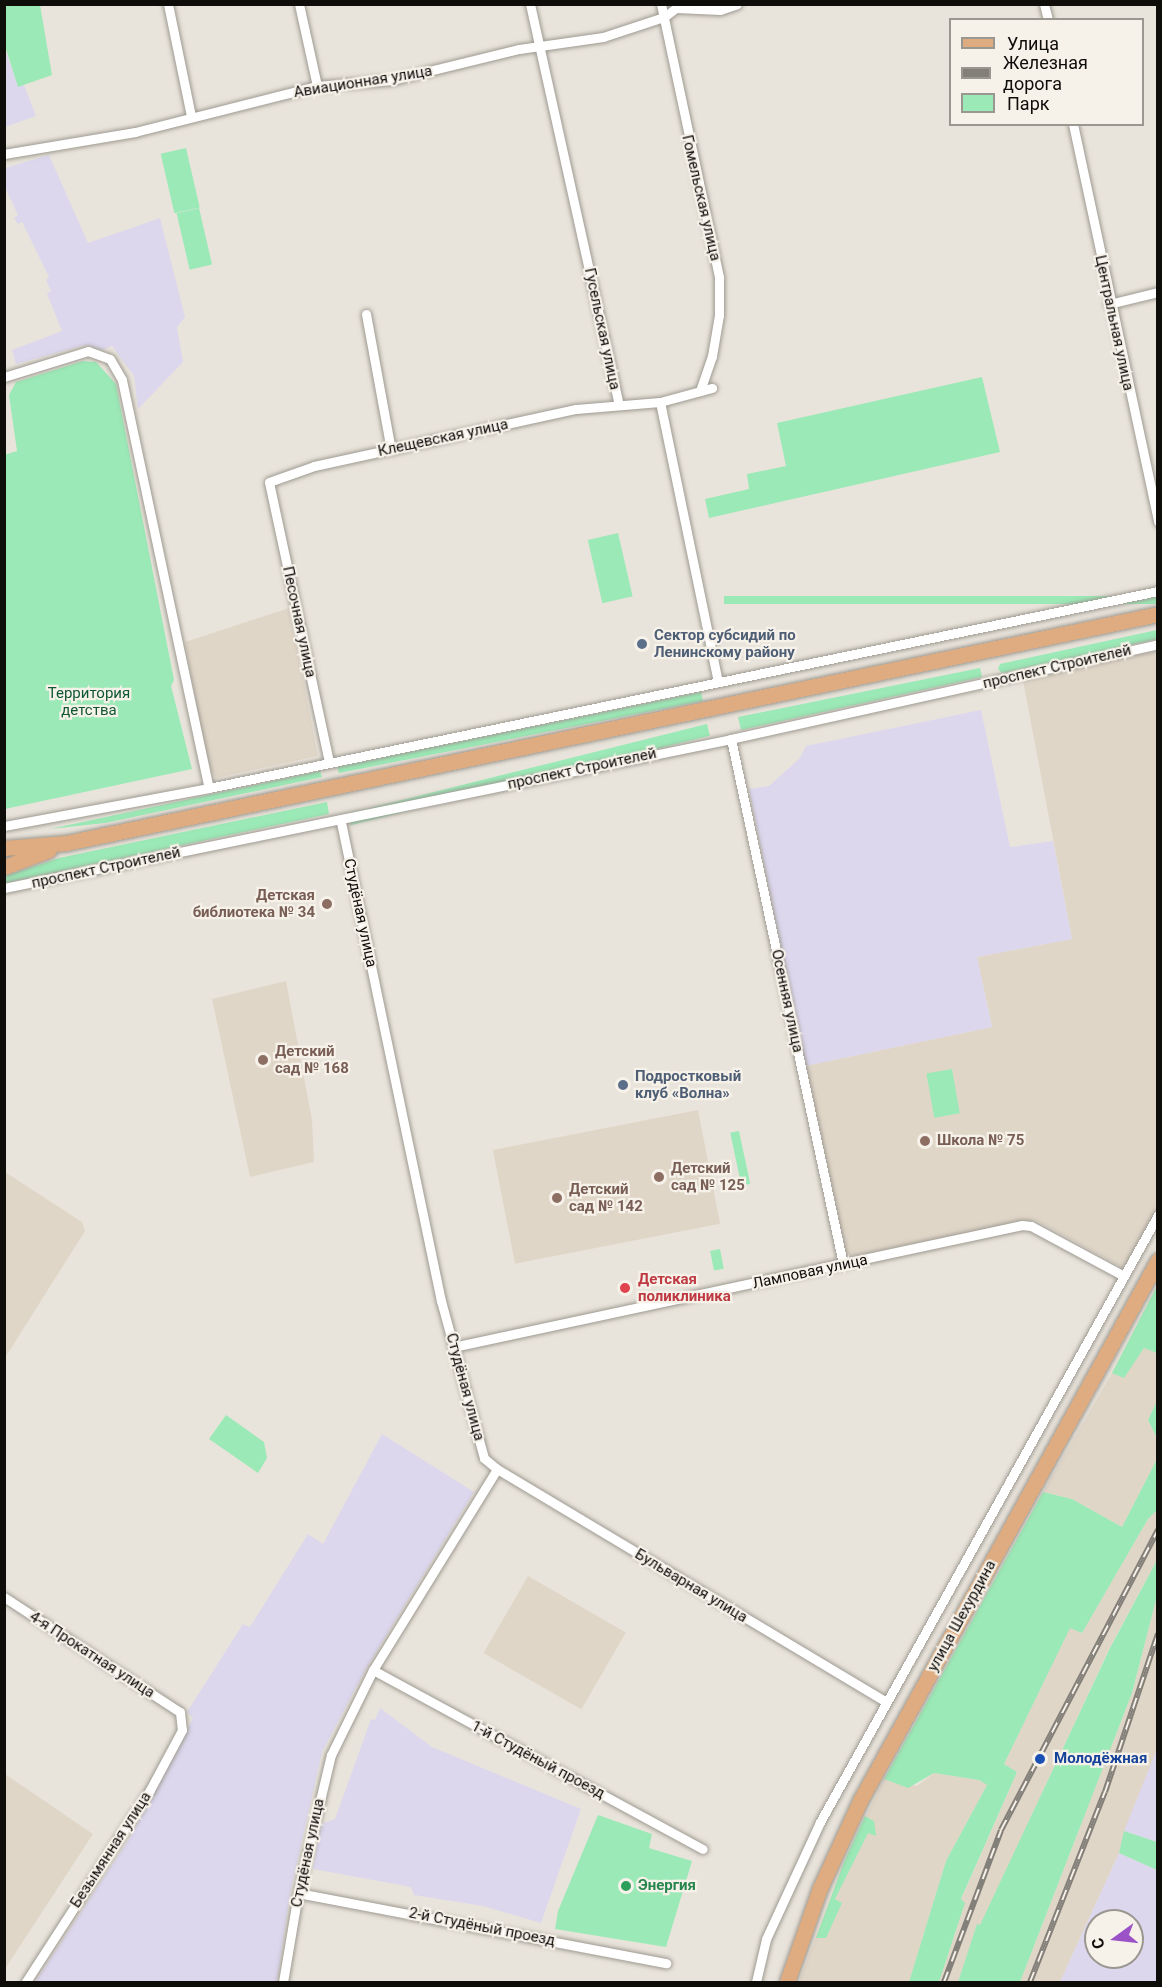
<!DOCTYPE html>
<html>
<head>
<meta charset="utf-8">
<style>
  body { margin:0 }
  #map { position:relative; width:1162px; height:1987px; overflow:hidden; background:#e9e4db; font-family:Roboto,sans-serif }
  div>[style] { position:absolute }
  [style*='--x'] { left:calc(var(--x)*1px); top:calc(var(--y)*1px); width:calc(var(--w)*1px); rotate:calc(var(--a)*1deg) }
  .built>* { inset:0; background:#e0d6c8; transform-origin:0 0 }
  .industrial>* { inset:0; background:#dcd7ed }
  .green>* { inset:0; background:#9be9b6; transform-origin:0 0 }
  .roads { filter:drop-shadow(0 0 2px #9e9a92) drop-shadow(0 0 2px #9e9a92) }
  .minor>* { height:9px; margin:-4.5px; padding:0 4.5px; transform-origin:4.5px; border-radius:4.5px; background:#fff }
  .primary>* { height:15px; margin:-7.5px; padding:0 7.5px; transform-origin:7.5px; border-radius:7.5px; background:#deac80 }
  .rail>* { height:6px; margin-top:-3px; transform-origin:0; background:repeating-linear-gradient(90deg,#f6f1e9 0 11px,#837f79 0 22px); box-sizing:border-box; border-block:2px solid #837f79 }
  .dots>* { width:16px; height:16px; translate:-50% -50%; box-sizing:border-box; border:3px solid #f6f1e9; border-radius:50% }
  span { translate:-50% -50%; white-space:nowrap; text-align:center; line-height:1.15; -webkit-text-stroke:4.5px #f6f1e9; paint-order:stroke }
  .street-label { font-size:15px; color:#0f0d0a }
  .service-label { font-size:15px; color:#4e5e75; font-weight:700 }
  .left { translate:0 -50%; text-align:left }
  .park-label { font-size:15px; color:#0f5732 }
  .education-label { font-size:15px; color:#785e54; font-weight:700 }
  .right { translate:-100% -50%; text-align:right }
  .health-label { font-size:15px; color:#be3a42; font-weight:700 }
  .transit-label { font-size:15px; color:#164399; font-weight:700 }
  .leisure-label { font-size:15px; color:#27864d; font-weight:700 }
  .frame { position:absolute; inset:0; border:6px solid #0f0d0a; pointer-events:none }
  .legend { position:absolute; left:949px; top:18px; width:195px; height:108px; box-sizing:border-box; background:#f6f1e9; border:2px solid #9a9690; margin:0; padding:8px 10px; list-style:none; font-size:18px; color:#0f0d0a }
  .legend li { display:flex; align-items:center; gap:12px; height:30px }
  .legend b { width:30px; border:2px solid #9a9690 }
  .north { position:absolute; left:1084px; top:1909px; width:60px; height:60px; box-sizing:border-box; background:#f6f1e9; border:2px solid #9a9690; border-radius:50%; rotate:255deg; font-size:16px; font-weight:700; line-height:24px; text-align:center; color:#0f0d0a }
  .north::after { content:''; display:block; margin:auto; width:21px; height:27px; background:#9b52c6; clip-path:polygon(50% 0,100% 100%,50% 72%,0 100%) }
</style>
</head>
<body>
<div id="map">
  <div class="built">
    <div style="clip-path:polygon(289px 608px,318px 756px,216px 778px,207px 764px,185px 642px)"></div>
    <div style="clip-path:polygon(1157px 651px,1158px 1210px,1130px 1261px,1122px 1267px,1035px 1220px,851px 1256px,844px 1250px,805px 1066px,992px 1027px,977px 957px,1072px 939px,1023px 681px)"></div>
    <div style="clip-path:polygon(286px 981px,312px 1120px,314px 1162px,250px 1177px,212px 999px)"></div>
    <div style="left:698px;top:1110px;width:116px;height:209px;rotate:79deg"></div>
    <div style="clip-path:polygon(5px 1172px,82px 1222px,85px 1231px,5px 1358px)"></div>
    <div style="clip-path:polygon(1144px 1348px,1157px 1353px,1157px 1401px,1148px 1420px,1157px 1438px,1157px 1459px,1122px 1527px,1072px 1499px,1043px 1492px,1112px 1373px,1124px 1377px)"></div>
    <div style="clip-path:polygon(1157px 1510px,1157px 1560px,1110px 1647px,980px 1926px,977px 1925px,958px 1982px,939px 1982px,965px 1903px,961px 1900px,1017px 1772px,1004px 1764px,1070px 1627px,1082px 1633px,1148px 1519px)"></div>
    <div style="left:528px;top:1576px;width:113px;height:89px;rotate:30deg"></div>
    <div style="clip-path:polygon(1157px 1596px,1157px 1749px,1119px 1853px,1060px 1982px,1020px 1982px,1132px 1693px)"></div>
    <div style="clip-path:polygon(934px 1773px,979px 1780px,987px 1785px,946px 1861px,909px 1982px,799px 1982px,844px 1862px,884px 1779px,917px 1786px)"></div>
    <div style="clip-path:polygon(5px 1774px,93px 1834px,5px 1969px)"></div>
  </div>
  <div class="industrial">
    <div style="clip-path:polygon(4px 46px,18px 87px,24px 85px,36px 116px,5px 127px)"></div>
    <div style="clip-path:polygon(49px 155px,88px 243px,160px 218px,185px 317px,177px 327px,183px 362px,138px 409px,134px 376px,112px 346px,102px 350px,85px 345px,16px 364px,12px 350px,62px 331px,47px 294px,51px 291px,46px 280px,49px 277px,22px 222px,18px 224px,14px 218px,18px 215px,5px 187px,5px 168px)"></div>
    <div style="clip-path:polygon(981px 710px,1010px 847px,1053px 841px,1072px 939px,977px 957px,992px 1027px,805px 1066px,749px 789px,769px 786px,800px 758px,806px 746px)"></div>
    <div style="clip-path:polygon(382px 1434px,474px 1492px,367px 1667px,322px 1752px,290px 1894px,277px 1982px,35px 1982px,129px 1839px,193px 1718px,187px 1712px,243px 1624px,250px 1627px,308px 1534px,323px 1544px)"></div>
    <div style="clip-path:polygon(380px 1708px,432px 1747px,581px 1809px,541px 1923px,483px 1906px,414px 1895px,411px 1887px,313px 1869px,321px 1824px,335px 1819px,371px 1719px,375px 1720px)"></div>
    <div style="clip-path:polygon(1157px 1749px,1157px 1842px,1124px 1831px)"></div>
    <div style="clip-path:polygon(evenodd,1119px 1853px,1157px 1870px,1157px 1982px,1060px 1982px,1119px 1853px,1096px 1921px,1132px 1921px,1132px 1957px,1096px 1957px,1096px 1921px)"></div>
  </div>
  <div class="green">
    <div style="clip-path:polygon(4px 5px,40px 5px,52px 75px,18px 87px,5px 46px)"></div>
    <div style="left:186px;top:148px;width:61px;height:26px;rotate:77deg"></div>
    <div style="left:199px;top:208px;width:58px;height:23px;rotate:77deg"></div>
    <div style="clip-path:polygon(83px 361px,96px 362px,116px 384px,174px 680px,171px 686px,192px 769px,5px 809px,4px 455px,17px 451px,9px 395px,16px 382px)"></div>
    <div style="clip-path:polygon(982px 377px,1000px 452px,709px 518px,705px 499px,749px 489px,747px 474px,786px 466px,777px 423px)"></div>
    <div style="left:618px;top:533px;width:65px;height:31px;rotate:77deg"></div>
    <div style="left:1157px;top:596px;width:8px;height:433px;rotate:90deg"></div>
    <div style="clip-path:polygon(1157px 630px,1157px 639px,1002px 673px,998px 669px,1000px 664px)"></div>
    <div style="clip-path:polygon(980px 668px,982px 677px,741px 730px,738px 717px)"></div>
    <div style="clip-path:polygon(701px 692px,703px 701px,339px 773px,337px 767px)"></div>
    <div style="left:707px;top:724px;width:12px;height:370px;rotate:76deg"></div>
    <div style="clip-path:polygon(320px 771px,322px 777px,105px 823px,50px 829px)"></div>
    <div style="clip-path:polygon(327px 802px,329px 814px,5px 883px,5px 876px,59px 858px)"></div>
    <div style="left:952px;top:1069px;width:45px;height:26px;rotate:80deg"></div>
    <div style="left:739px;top:1131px;width:54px;height:9px;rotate:78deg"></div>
    <div style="left:720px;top:1249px;width:20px;height:10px;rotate:79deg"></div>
    <div style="clip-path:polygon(1157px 1286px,1157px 1353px,1144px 1348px,1124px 1378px,1112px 1373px)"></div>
    <div style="clip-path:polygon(1157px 1401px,1157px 1438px,1148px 1420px)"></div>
    <div style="clip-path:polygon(226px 1415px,264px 1442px,267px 1458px,258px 1473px,209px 1439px)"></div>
    <div style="clip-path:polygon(1157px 1459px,1157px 1510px,1148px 1519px,1082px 1633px,1070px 1628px,1004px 1764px,1017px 1772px,961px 1899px,965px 1903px,939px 1982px,909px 1982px,946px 1861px,987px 1785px,979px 1780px,934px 1773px,908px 1788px,884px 1779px,1043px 1492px,1072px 1499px,1122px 1527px)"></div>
    <div style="clip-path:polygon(1157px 1560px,1157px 1596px,1132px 1693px,1020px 1982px,958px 1982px,977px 1924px,980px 1925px,1110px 1648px)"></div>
    <div style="clip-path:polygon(598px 1815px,652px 1834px,649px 1848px,692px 1861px,666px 1947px,555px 1929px,558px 1911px)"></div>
    <div style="clip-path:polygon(865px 1816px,874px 1821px,876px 1836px,868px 1833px,835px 1899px,842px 1903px,826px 1938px,816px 1938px,844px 1862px)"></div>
    <div style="clip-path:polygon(1124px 1831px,1157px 1842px,1157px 1870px,1119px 1853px)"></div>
  </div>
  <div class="roads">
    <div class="minor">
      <div style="--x:168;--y:4;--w:114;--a:78.4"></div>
      <div style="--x:299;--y:4;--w:84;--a:77.6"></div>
      <div style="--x:530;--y:4;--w:410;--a:77.5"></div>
      <div style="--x:661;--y:4;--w:280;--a:78"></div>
      <div style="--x:719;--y:278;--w:37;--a:90"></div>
      <div style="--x:719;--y:315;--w:42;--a:99.7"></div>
      <div style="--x:712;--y:356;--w:37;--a:109"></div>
      <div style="--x:1044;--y:4;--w:16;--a:76"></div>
      <div style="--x:1073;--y:124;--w:407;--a:77.9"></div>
      <div style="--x:4;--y:154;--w:133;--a:-9.5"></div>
      <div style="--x:135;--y:132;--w:188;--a:-14.2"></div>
      <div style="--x:317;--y:86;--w:75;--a:-4.6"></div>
      <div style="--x:392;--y:80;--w:131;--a:-13.7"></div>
      <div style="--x:519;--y:49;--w:85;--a:-8.1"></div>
      <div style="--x:603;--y:37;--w:64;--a:-18.2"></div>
      <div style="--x:664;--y:17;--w:15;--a:-37"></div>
      <div style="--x:676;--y:8;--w:44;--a:2.6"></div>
      <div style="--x:720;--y:10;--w:18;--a:-19"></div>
      <div style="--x:1109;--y:304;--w:50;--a:-13.8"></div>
      <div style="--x:366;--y:314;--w:138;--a:79.6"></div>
      <div style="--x:4;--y:377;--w:88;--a:-17.2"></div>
      <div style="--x:88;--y:351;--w:23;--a:20"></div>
      <div style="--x:110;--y:359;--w:24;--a:60"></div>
      <div style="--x:122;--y:380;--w:417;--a:78"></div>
      <div style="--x:660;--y:402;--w:286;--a:78.3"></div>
      <div style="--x:731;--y:739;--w:537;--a:77.96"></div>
      <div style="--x:329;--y:762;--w:286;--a:-102.1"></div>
      <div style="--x:269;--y:482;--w:48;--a:-19.6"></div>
      <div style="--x:314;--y:466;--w:268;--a:-12.3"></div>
      <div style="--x:576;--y:409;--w:84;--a:-4.8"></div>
      <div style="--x:660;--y:402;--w:54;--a:-15.1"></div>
      <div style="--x:4;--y:826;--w:208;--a:-10.5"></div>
      <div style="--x:209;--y:788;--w:969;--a:-11.73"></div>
      <div style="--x:4;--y:888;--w:742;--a:-11.58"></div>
      <div style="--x:731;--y:739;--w:437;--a:-12.5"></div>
      <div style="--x:453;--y:1347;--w:582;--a:-12.1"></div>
      <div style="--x:1022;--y:1225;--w:9;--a:6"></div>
      <div style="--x:1031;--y:1226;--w:103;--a:28.3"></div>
      <div style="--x:497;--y:1469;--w:452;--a:30.9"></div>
      <div style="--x:4;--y:1597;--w:210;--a:33.2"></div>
      <div style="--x:180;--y:1712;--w:18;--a:84"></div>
      <div style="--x:182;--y:1730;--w:68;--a:118.1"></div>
      <div style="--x:150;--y:1790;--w:229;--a:122.9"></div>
      <div style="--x:373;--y:1670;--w:375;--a:28.5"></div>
      <div style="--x:298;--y:1893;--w:375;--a:10.8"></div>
      <div style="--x:283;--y:1982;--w:90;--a:-80.4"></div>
      <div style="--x:298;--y:1893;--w:142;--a:-76.6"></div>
      <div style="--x:331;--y:1755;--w:95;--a:-63.7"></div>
      <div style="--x:373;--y:1670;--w:236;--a:-58.3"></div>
      <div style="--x:497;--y:1469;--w:17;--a:-140"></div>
      <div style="--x:484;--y:1458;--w:163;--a:-105.3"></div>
      <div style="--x:441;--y:1301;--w:492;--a:-101.8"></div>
      <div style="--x:756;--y:1982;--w:44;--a:-76.9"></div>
      <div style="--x:766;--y:1939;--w:129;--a:-65.2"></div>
      <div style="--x:820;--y:1822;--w:695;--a:-60.89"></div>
    </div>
    <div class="primary">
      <div style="--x:4;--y:848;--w:62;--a:-4.6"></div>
      <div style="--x:66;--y:843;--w:1116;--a:-11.84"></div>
      <div style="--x:4;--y:867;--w:48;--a:-20.7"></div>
      <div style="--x:787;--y:1982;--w:100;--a:-70.7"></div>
      <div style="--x:820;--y:1888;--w:98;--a:-65.3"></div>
      <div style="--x:861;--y:1799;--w:615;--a:-61.14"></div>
    </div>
  </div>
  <div class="rail">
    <div style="--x:944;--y:1982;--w:162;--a:-69.4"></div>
    <div style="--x:1001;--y:1830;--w:339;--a:-62.4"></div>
    <div style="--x:1030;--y:1982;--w:204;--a:-68.5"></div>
    <div style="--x:1105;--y:1792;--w:167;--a:-71.5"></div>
  </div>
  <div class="dots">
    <div style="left:642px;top:644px;background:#5c6f8a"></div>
    <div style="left:327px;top:904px;background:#8d6e63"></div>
    <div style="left:263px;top:1060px;background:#8d6e63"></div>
    <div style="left:623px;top:1085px;background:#5c6f8a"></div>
    <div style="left:925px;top:1141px;background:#8d6e63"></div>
    <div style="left:659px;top:1177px;background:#8d6e63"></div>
    <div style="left:557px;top:1198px;background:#8d6e63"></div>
    <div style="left:625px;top:1288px;background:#e0444e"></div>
    <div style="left:1040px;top:1759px;background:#1a4fb4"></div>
    <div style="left:626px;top:1886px;background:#2e9e5b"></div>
  </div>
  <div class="street-label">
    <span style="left:363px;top:82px;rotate:-9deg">Авиационная улица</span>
    <span style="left:701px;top:198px;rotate:77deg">Гомельская улица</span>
    <span style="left:1114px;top:323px;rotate:78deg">Центральная улица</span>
    <span style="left:602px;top:329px;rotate:78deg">Гусельская улица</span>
    <span style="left:443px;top:438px;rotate:-12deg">Клещевская улица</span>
    <span style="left:299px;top:622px;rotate:78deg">Песочная улица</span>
    <span style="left:1057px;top:667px;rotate:-13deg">проспект Строителей</span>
    <span style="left:582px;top:769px;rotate:-12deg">проспект Строителей</span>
    <span style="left:106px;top:868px;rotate:-12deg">проспект Строителей</span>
    <span style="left:360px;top:913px;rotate:78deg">Студёная улица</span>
    <span style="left:787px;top:1001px;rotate:78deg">Осенняя улица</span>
    <span style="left:810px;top:1272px;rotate:-12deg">Ламповая улица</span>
    <span style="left:465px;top:1387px;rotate:75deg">Студёная улица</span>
    <span style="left:691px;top:1586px;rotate:31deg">Бульварная улица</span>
    <span style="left:962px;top:1616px;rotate:-61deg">улица Шехурдина</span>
    <span style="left:92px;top:1655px;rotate:33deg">4-я Прокатная улица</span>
    <span style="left:538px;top:1760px;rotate:28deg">1-й Студёный проезд</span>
    <span style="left:111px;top:1850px;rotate:-57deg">Безымянная улица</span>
    <span style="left:308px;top:1853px;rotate:-78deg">Студёная улица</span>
    <span style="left:482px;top:1927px;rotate:11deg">2-й Студёный проезд</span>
  </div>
  <div class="service-label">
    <span class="left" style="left:654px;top:644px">Сектор субсидий по<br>Ленинскому району</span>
    <span class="left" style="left:635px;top:1085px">Подростковый<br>клуб «Волна»</span>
  </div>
  <div class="park-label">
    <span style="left:89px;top:702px">Территория<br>детства</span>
  </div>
  <div class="education-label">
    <span class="right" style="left:315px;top:904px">Детская<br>библиотека № 34</span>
    <span class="left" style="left:275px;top:1060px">Детский<br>сад № 168</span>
    <span class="left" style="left:937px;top:1141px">Школа № 75</span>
    <span class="left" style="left:671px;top:1177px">Детский<br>сад № 125</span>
    <span class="left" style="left:569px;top:1198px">Детский<br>сад № 142</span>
  </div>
  <div class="health-label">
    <span class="left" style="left:638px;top:1288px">Детская<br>поликлиника</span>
  </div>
  <div class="transit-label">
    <span class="left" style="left:1054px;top:1759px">Молодёжная</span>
  </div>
  <div class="leisure-label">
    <span class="left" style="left:638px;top:1886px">Энергия</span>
  </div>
  <div class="frame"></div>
  <ul class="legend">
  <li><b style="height:8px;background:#deac80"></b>Улица</li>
  <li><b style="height:8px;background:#837f79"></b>Железная дорога</li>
  <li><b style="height:16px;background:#9be9b6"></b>Парк</li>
  </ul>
  <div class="north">С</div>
</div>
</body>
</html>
